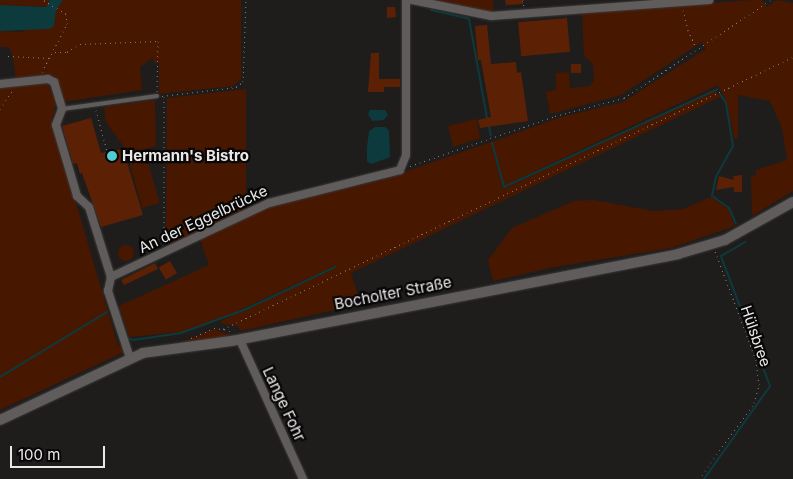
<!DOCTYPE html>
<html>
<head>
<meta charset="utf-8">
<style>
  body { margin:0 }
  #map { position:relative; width:793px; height:479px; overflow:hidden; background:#1f1c1c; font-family:Inter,sans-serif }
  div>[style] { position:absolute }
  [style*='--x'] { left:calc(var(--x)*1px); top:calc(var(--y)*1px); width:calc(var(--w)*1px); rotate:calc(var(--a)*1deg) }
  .green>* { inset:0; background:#481700; transform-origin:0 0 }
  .round { border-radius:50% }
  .water>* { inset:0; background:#0d3a3c }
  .stream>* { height:2px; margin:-1px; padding:0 1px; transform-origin:1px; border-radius:1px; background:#0d3a3c }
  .building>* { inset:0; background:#5c2104; transform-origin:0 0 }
  .path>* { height:1px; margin-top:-0.5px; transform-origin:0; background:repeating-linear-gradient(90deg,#848281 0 1px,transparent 0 5px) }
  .roads { filter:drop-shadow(0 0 1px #3b3938) drop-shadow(0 0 1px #3b3938) }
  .service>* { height:4px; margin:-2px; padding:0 2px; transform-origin:2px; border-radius:2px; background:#5f5c5b }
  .minor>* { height:8px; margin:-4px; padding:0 4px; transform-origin:4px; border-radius:4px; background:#5f5c5b }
  .secondary>* { height:10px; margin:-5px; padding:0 5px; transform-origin:5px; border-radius:5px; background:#5f5c5b }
  .dots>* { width:14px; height:14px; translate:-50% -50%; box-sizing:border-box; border:2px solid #080707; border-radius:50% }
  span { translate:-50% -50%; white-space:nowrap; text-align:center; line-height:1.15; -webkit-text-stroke:4.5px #080707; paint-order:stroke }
  .poi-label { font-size:15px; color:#ebe9e8; font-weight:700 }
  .left { translate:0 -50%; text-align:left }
  .street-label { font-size:15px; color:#ebe9e8 }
  .scale { position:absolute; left:10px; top:446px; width:95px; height:22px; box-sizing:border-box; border:2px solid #ebe9e8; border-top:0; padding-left:6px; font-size:15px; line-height:18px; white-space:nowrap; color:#ebe9e8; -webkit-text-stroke:4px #080707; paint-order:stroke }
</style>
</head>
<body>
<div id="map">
  <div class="green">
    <div style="clip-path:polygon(0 0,50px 0,50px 4px,46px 7px,0 5px)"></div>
    <div style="clip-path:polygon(63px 0,241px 0,241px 79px,233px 86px,159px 94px,159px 61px,154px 64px,153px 57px,140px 67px,142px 90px,63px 102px,56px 76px,16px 79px,12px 53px,8px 47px,0 47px,0 31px,22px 32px,56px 10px)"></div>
    <div style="clip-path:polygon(428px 0,493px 0,494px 13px)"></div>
    <div style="clip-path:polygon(754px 0,762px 0,767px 7px,777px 0,793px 3px,793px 191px,752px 216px,751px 176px,756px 175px,756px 170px,787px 160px,782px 128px,770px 101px,738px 95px,738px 138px,734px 139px,727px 103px,718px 85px,504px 186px,492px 142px,561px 117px,623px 102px,706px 49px,702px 42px,621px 95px,550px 114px,546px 92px,556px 90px,556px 73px,569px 72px,570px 88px,590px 86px,594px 80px,593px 64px,584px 56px,582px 12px)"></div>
    <div style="clip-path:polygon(47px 82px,56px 102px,52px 121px,118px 346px,122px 345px,124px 352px,0 410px,0 87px)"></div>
    <div style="clip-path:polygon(246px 89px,246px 209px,177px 242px,166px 244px,167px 98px)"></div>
    <div style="clip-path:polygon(715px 89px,720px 97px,351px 273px,361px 304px,240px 331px,238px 326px,222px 324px,221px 321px,335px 266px,220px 319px,181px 332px,129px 337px,119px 306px,209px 265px,200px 239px,250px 215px,286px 201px,379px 181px,491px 142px,503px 189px)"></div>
    <div style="clip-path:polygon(155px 100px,156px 146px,129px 154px,106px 122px,104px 107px)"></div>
    <div style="clip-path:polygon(477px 119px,480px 138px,453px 147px,448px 126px)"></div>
    <div style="left:145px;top:152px;width:53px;height:18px;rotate:74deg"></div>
    <div style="clip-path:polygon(711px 197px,728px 209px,735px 226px,671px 248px,554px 267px,493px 281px,488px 260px,512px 228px,574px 201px,593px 200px,654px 211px,683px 209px)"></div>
    <div class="round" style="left:118px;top:245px;width:16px;height:16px"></div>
    <div style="clip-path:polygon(214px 329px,235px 337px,182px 344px,182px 342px)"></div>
  </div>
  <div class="water">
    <div style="clip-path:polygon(50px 0,63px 0,56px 10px,54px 26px,49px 29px,0 31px,0 5px,46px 7px)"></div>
    <div style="clip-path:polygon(370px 110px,385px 110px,388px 115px,384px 120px,372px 121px,368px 114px)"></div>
    <div style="clip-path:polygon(375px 127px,385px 127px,389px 131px,390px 157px,372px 164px,367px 162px,367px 147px,369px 131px)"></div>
  </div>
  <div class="stream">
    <div style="--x:431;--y:10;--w:39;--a:13"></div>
    <div style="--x:469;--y:19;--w:101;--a:79.7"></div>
    <div style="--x:720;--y:94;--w:11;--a:56"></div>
    <div style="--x:726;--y:103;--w:44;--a:80.8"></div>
    <div style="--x:733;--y:146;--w:35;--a:119"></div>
    <div style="--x:716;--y:177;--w:19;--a:102"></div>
    <div style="--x:712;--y:196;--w:21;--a:35"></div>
    <div style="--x:729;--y:208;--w:17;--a:66"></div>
    <div style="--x:489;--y:126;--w:10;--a:79"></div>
    <div style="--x:492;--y:143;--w:46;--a:74.7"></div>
    <div style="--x:504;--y:187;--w:235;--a:-24.6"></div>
    <div style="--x:118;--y:308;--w:31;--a:73"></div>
    <div style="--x:127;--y:338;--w:6;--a:18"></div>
    <div style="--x:133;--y:340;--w:49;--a:-8.3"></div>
    <div style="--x:181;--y:333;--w:67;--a:-20.1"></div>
    <div style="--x:244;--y:310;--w:101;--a:-25.3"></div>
    <div style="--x:0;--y:377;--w:125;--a:-31.3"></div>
    <div style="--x:704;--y:479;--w:114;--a:-54.6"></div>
    <div style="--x:770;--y:386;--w:139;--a:-110.7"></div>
    <div style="--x:721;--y:256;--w:28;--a:-30"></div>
  </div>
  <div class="building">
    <div style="clip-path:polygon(505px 0,523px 0,523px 4px,506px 5px)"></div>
    <div style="clip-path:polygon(387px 7px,395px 7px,396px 17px,387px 18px)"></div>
    <div style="left:567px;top:18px;width:34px;height:49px;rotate:85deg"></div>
    <div style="clip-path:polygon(487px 25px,491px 64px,516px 62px,517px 73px,521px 72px,528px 121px,480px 128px,478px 120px,491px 117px,481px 60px,478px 60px,475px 26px)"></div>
    <div style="clip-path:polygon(371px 53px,379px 53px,379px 79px,400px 79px,400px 87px,384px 87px,384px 92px,368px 92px)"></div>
    <div style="left:581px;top:64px;width:9px;height:10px;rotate:90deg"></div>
    <div style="clip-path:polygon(91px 118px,101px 153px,123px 149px,143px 215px,101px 227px,82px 173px,80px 174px,77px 163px,73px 164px,62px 126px)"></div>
    <div style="clip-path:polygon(742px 175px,742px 192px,734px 192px,734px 187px,716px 190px,719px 176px,734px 180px,733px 176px)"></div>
    <div style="left:170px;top:261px;width:14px;height:13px;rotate:60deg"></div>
    <div style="clip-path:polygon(155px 263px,158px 269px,124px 285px,121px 280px)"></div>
  </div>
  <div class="path">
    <div style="--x:523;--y:0;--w:7;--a:82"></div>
    <div style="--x:683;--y:10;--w:21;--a:76"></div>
    <div style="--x:688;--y:30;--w:20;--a:66"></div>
    <div style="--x:55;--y:52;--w:12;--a:0"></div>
    <div style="--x:67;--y:52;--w:15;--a:-32"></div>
    <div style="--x:80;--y:44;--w:78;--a:-2.2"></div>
    <div style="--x:158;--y:41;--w:51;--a:91.1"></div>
    <div style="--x:8;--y:56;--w:42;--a:2.7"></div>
    <div style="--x:42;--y:72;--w:54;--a:-62.5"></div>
    <div style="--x:67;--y:24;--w:10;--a:-96"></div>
    <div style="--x:66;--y:14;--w:26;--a:-148"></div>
    <div style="--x:162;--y:96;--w:75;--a:-6.9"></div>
    <div style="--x:236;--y:87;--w:9;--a:-36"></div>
    <div style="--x:243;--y:82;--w:82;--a:-87.9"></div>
    <div style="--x:164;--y:97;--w:148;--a:90"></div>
    <div style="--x:0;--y:109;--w:22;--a:-56"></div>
    <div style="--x:96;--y:110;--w:42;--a:75"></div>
    <div style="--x:410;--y:166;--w:153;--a:-19"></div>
    <div style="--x:555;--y:116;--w:71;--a:-14.6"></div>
    <div style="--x:624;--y:98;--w:177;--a:-33.7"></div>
    <div style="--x:224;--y:329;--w:8;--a:23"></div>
    <div style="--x:191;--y:338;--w:25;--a:-23"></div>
    <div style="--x:214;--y:328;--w:9;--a:6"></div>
    <div style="--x:223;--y:329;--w:632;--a:-25.51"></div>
    <div style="--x:699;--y:479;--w:94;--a:-54.1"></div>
    <div style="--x:754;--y:403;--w:19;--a:-74"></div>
    <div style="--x:759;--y:385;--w:25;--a:-97"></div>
    <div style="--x:756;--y:360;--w:116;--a:-110.6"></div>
  </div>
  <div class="roads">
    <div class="service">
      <div style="--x:62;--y:109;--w:96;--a:-7.8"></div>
    </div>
    <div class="minor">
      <div style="--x:412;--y:0;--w:81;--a:11.4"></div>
      <div style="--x:491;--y:16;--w:219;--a:-4.2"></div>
      <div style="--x:0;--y:84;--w:48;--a:-5.9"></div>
      <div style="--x:48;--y:79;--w:7;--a:27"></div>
      <div style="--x:54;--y:82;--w:28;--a:73"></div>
      <div style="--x:62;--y:109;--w:17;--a:111"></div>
      <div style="--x:56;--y:125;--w:74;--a:73.5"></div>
      <div style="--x:77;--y:196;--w:16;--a:43"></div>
      <div style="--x:89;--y:207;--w:73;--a:72.6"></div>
      <div style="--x:240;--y:340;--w:153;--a:65.6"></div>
      <div style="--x:130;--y:358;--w:71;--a:-108.2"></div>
      <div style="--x:108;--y:291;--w:14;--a:-78"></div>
      <div style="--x:111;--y:277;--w:174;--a:-25.1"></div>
      <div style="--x:269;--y:203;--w:135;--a:-14.1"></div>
      <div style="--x:400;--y:170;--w:16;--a:-68"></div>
      <div style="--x:406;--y:155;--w:155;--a:-90"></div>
    </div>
    <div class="secondary">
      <div style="--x:0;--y:420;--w:158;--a:-25.1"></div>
      <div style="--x:143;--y:353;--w:90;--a:-7.7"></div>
      <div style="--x:232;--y:341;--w:454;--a:-11"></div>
      <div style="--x:678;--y:254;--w:49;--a:-16.6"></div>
      <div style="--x:725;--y:240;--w:78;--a:-29.2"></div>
    </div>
  </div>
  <div class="dots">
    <div style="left:112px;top:156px;background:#51ccd1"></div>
  </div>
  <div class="poi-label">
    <span class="left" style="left:122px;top:156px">Hermann's Bistro</span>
  </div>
  <div class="street-label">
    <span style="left:203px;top:219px;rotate:-25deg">An der Eggelbrücke</span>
    <span style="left:393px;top:293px;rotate:-11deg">Bocholter Straße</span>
    <span style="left:756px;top:336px;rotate:71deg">Hülsbree</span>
    <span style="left:284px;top:404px;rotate:65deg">Lange Fohr</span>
  </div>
  <div class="scale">100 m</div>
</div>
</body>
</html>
